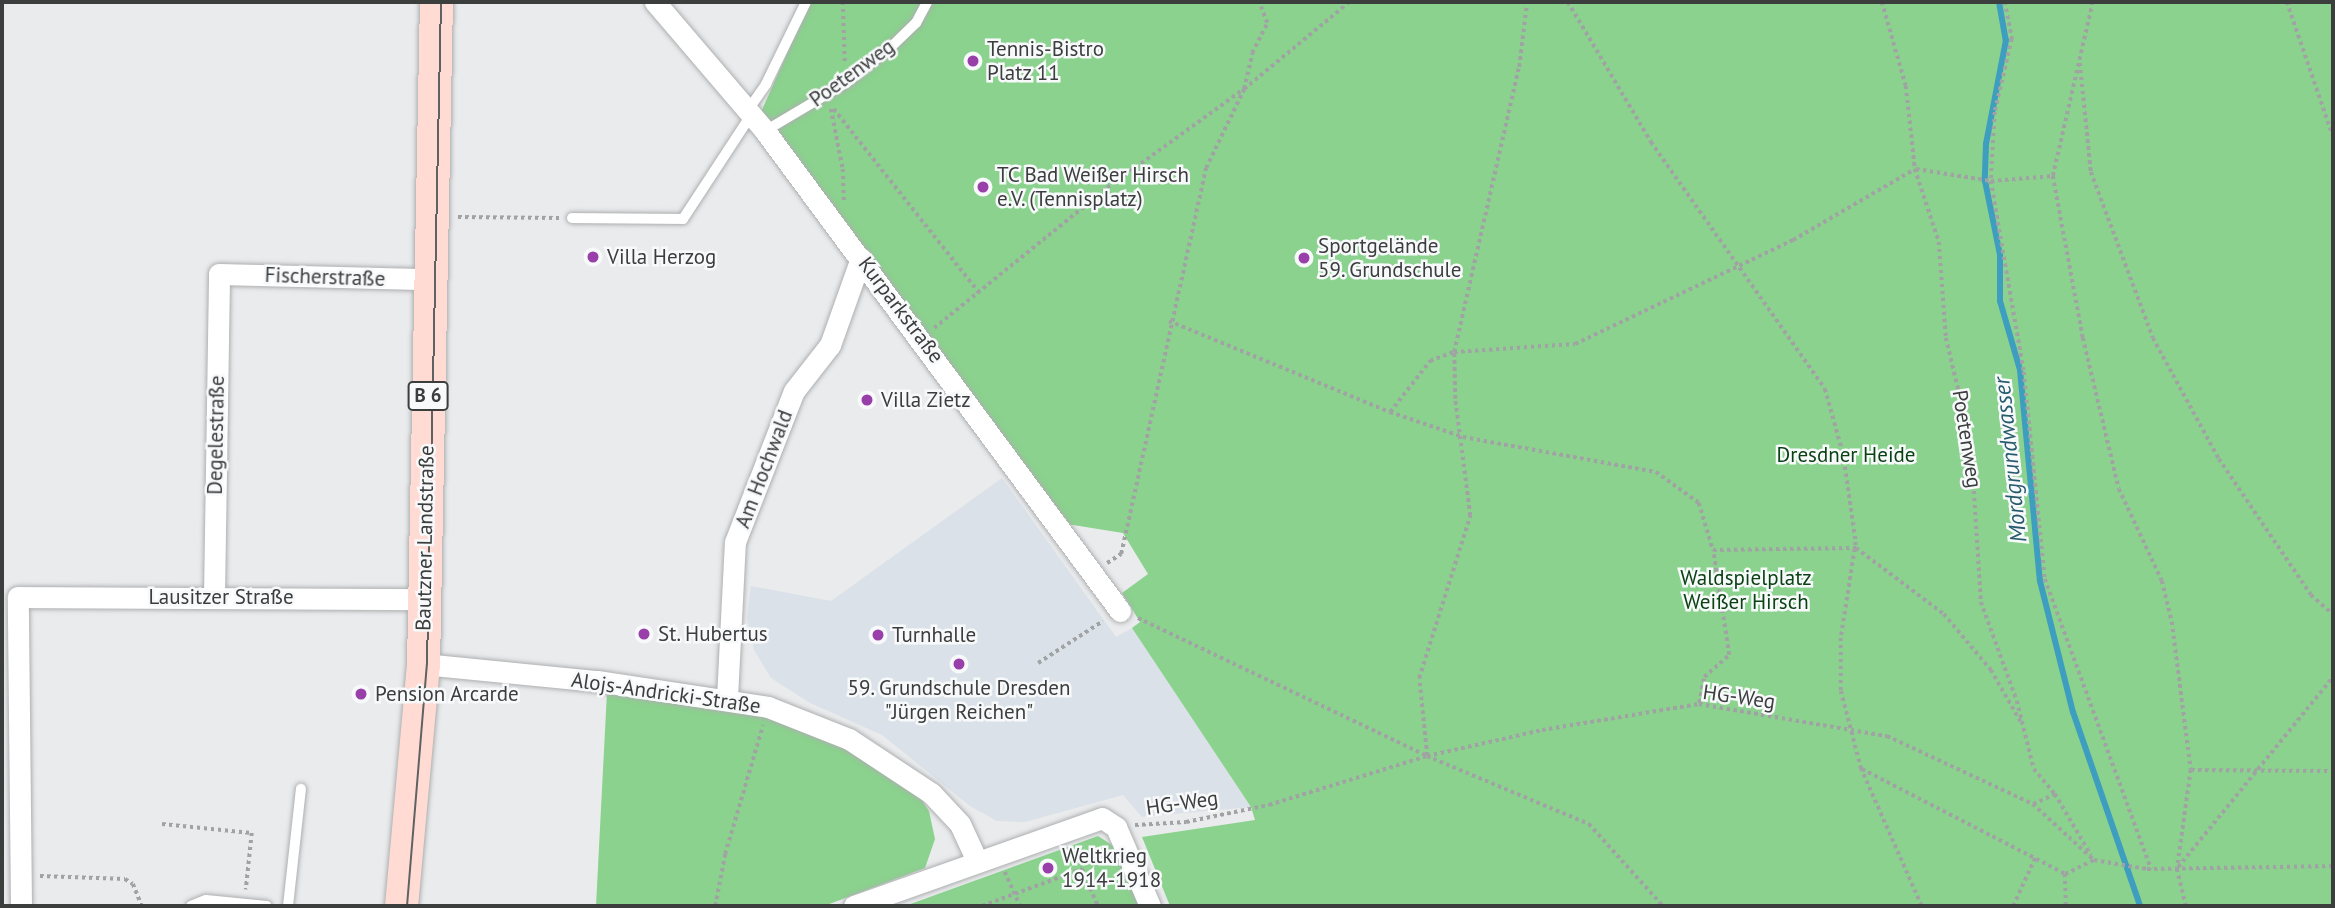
<!DOCTYPE html>
<html>
<head>
<meta charset="utf-8">
<style>
  body { margin:0 }
  #map { position:relative; width:2335px; height:908px; overflow:hidden; background:#eaebed; font-family:"PT Sans",sans-serif }
  div>[style] { position:absolute }
  [style*='--x'] { left:calc(var(--x)*1px); top:calc(var(--y)*1px); width:calc(var(--w)*1px); rotate:calc(var(--a)*1deg) }
  .built>* { inset:0; background:#dae1e8 }
  .green>* { inset:0; background:#8ad28d }
  .stream>* { height:6px; margin:-3px; padding:0 3px; transform-origin:3px; border-radius:3px; background:#3d9ec0 }
  .path>* { height:3.5px; margin-top:-1.75px; transform-origin:0; background:repeating-linear-gradient(90deg,#a1a2a3 0 3.5px,transparent 0 7px) }
  .roads { filter:drop-shadow(0 0 2px #adafb0) drop-shadow(0 0 2px #adafb0) }
  .lane>* { height:10px; margin:-5px; padding:0 5px; transform-origin:5px; border-radius:5px; background:#fff }
  .street>* { height:21px; margin:-10.5px; padding:0 10.5px; transform-origin:10.5px; border-radius:10.5px; background:#fff }
  .primary>* { height:33px; margin:-16.5px; padding:0 16.5px; transform-origin:16.5px; border-radius:16.5px; background:#ffdbd4 }
  .tram>* { height:2px; margin:-1px; padding:0 1px; transform-origin:1px; border-radius:1px; background:#606162 }
  .dots>* { width:19px; height:19px; translate:-50% -50%; box-sizing:border-box; border:4px solid #f7f9fa; border-radius:50% }
  span { translate:-50% -50%; white-space:nowrap; text-align:center; line-height:1.15; -webkit-text-stroke:5px #f7f9fa; paint-order:stroke }
  .shield-label span { padding:2px 5px; background:#f7f9fa; border:2px solid; border-radius:5px; -webkit-text-stroke-width:0 }
  .shield-label { font-size:19px; color:#3c3d3d; font-weight:700 }
  .poi-label { font-size:21px; color:#3c3d3d }
  .left { translate:0 -50%; text-align:left }
  .street-label { font-size:21px; color:#3c3d3d }
  .park-label { font-size:21px; color:#0b4213 }
  .water-label { font-size:23px; color:#265a6c; font-style:italic }
  .frame { position:absolute; inset:0; border:4px solid #3c3d3d; pointer-events:none }
</style>
</head>
<body>
<div id="map">
  <div class="built">
    <div style="clip-path:polygon(1002px 478px,1116px 637px,1132px 628px,1251px 807px,1142px 817px,1123px 795px,1025px 822px,997px 821px,970px 806px,882px 735px,810px 703px,771px 678px,754px 650px,747px 618px,751px 586px,831px 601px)"></div>
  </div>
  <div class="green">
    <div style="clip-path:polygon(810px 2px,2333px 2px,2333px 906px,1170px 906px,1142px 837px,1255px 820px,1251px 807px,1132px 628px,1140px 622px,1122px 593px,1148px 574px,1123px 533px,1067px 524px,761px 112px)"></div>
    <div style="clip-path:polygon(607px 692px,766px 716px,845px 748px,921px 799px,929px 811px,935px 839px,925px 868px,824px 906px,596px 906px)"></div>
    <div style="clip-path:polygon(1098px 836px,1115px 847px,1140px 906px,905px 906px)"></div>
  </div>
  <div class="stream">
    <div style="--x:1999;--y:2;--w:39;--a:80"></div>
    <div style="--x:2006;--y:40;--w:106;--a:100.9"></div>
    <div style="--x:1986;--y:144;--w:37;--a:92"></div>
    <div style="--x:1985;--y:181;--w:76;--a:78.5"></div>
    <div style="--x:2000;--y:255;--w:46;--a:90"></div>
    <div style="--x:2000;--y:301;--w:72;--a:73.8"></div>
    <div style="--x:2020;--y:370;--w:212;--a:84.6"></div>
    <div style="--x:2040;--y:581;--w:135;--a:75.9"></div>
    <div style="--x:2073;--y:712;--w:205;--a:70.9"></div>
  </div>
  <div class="path">
    <div style="--x:843;--y:2;--w:61;--a:88.1"></div>
    <div style="--x:1568;--y:2;--w:163;--a:59.3"></div>
    <div style="--x:1651;--y:142;--w:302;--a:54.8"></div>
    <div style="--x:1825;--y:389;--w:66;--a:74.3"></div>
    <div style="--x:1843;--y:453;--w:90;--a:81.7"></div>
    <div style="--x:1856;--y:542;--w:97;--a:98.9"></div>
    <div style="--x:1841;--y:638;--w:53;--a:90"></div>
    <div style="--x:1841;--y:691;--w:80;--a:75.4"></div>
    <div style="--x:1861;--y:768;--w:151;--a:66.2"></div>
    <div style="--x:1882;--y:2;--w:87;--a:74.1"></div>
    <div style="--x:1906;--y:86;--w:83;--a:83.8"></div>
    <div style="--x:1915;--y:169;--w:77;--a:71.8"></div>
    <div style="--x:1939;--y:242;--w:96;--a:85.8"></div>
    <div style="--x:1946;--y:338;--w:107;--a:76.5"></div>
    <div style="--x:1971;--y:442;--w:160;--a:86.4"></div>
    <div style="--x:1981;--y:602;--w:105;--a:70"></div>
    <div style="--x:2017;--y:701;--w:70;--a:76"></div>
    <div style="--x:2034;--y:769;--w:33;--a:50"></div>
    <div style="--x:2055;--y:794;--w:71;--a:59.5"></div>
    <div style="--x:2005;--y:2;--w:38;--a:79"></div>
    <div style="--x:2012;--y:39;--w:75;--a:103.1"></div>
    <div style="--x:1995;--y:112;--w:69;--a:93.3"></div>
    <div style="--x:1991;--y:181;--w:194;--a:80.2"></div>
    <div style="--x:2024;--y:372;--w:208;--a:84.2"></div>
    <div style="--x:2045;--y:579;--w:309;--a:69.9"></div>
    <div style="--x:2093;--y:2;--w:179;--a:102.9"></div>
    <div style="--x:2053;--y:176;--w:165;--a:79.5"></div>
    <div style="--x:2083;--y:338;--w:155;--a:76.6"></div>
    <div style="--x:2119;--y:489;--w:102;--a:64.9"></div>
    <div style="--x:2162;--y:581;--w:42;--a:76.3"></div>
    <div style="--x:2172;--y:622;--w:149;--a:82.7"></div>
    <div style="--x:2191;--y:770;--w:100;--a:98"></div>
    <div style="--x:2177;--y:869;--w:38;--a:76"></div>
    <div style="--x:2287;--y:2;--w:142;--a:71.1"></div>
    <div style="--x:2080;--y:63;--w:110;--a:84.2"></div>
    <div style="--x:2091;--y:172;--w:177;--a:69.5"></div>
    <div style="--x:2153;--y:338;--w:138;--a:61.4"></div>
    <div style="--x:2219;--y:459;--w:164;--a:55.9"></div>
    <div style="--x:2311;--y:595;--w:29;--a:41"></div>
    <div style="--x:831;--y:109;--w:61;--a:78.7"></div>
    <div style="--x:843;--y:169;--w:33;--a:88"></div>
    <div style="--x:834;--y:109;--w:236;--a:51.7"></div>
    <div style="--x:1916;--y:169;--w:76;--a:9.1"></div>
    <div style="--x:1991;--y:181;--w:62;--a:-4.6"></div>
    <div style="--x:458;--y:217;--w:101;--a:0.6"></div>
    <div style="--x:1169;--y:321;--w:239;--a:22.4"></div>
    <div style="--x:1390;--y:412;--w:77;--a:18.9"></div>
    <div style="--x:1463;--y:437;--w:196;--a:10.3"></div>
    <div style="--x:1656;--y:472;--w:53;--a:35.8"></div>
    <div style="--x:1699;--y:503;--w:49;--a:73.4"></div>
    <div style="--x:1713;--y:550;--w:143;--a:-0.8"></div>
    <div style="--x:1856;--y:548;--w:110;--a:36.9"></div>
    <div style="--x:1944;--y:614;--w:73;--a:50"></div>
    <div style="--x:1991;--y:670;--w:62;--a:60.1"></div>
    <div style="--x:934;--y:328;--w:223;--a:-39"></div>
    <div style="--x:1107;--y:188;--w:169;--a:-35.9"></div>
    <div style="--x:1244;--y:89;--w:136;--a:-39.6"></div>
    <div style="--x:1390;--y:412;--w:65;--a:-51.9"></div>
    <div style="--x:1430;--y:361;--w:26;--a:-21"></div>
    <div style="--x:1454;--y:352;--w:292;--a:-77.2"></div>
    <div style="--x:1519;--y:67;--w:65;--a:-83"></div>
    <div style="--x:1107;--y:563;--w:17;--a:-33"></div>
    <div style="--x:1121;--y:554;--w:395;--a:-77.6"></div>
    <div style="--x:1206;--y:168;--w:88;--a:-64.3"></div>
    <div style="--x:1244;--y:89;--w:37;--a:-77"></div>
    <div style="--x:1252;--y:53;--w:34;--a:-63"></div>
    <div style="--x:1267;--y:23;--w:22;--a:-111"></div>
    <div style="--x:1138;--y:618;--w:320;--a:25.5"></div>
    <div style="--x:1427;--y:756;--w:176;--a:22.8"></div>
    <div style="--x:1589;--y:824;--w:110;--a:47.9"></div>
    <div style="--x:1038;--y:663;--w:77;--a:-32.9"></div>
    <div style="--x:1699;--y:703;--w:26;--a:-79"></div>
    <div style="--x:1704;--y:677;--w:33;--a:-41"></div>
    <div style="--x:1729;--y:655;--w:106;--a:-98.7"></div>
    <div style="--x:1427;--y:756;--w:78;--a:-95.9"></div>
    <div style="--x:1419;--y:678;--w:170;--a:-72.5"></div>
    <div style="--x:1470;--y:516;--w:118;--a:-97.3"></div>
    <div style="--x:1455;--y:399;--w:47;--a:-91.2"></div>
    <div style="--x:1454;--y:352;--w:121;--a:-3.8"></div>
    <div style="--x:1575;--y:344;--w:242;--a:-25.5"></div>
    <div style="--x:1793;--y:240;--w:141;--a:-30.2"></div>
    <div style="--x:1862;--y:769;--w:229;--a:27.3"></div>
    <div style="--x:2191;--y:770;--w:142;--a:0.4"></div>
    <div style="--x:2033;--y:804;--w:24;--a:-24"></div>
    <div style="--x:162;--y:824;--w:90;--a:5.7"></div>
    <div style="--x:252;--y:833;--w:57;--a:96"></div>
    <div style="--x:1135;--y:825;--w:51;--a:-3.4"></div>
    <div style="--x:1186;--y:822;--w:85;--a:-11.6"></div>
    <div style="--x:1269;--y:805;--w:165;--a:-17.2"></div>
    <div style="--x:1427;--y:756;--w:118;--a:-12.7"></div>
    <div style="--x:1542;--y:730;--w:159;--a:-9.4"></div>
    <div style="--x:1699;--y:704;--w:191;--a:9.7"></div>
    <div style="--x:1887;--y:736;--w:161;--a:25"></div>
    <div style="--x:2033;--y:804;--w:83;--a:42.6"></div>
    <div style="--x:2094;--y:860;--w:54;--a:9.6"></div>
    <div style="--x:2147;--y:869;--w:186;--a:-0.9"></div>
    <div style="--x:2178;--y:867;--w:245;--a:-50.8"></div>
    <div style="--x:1005;--y:872;--w:37;--a:66"></div>
    <div style="--x:2065;--y:874;--w:32;--a:88"></div>
    <div style="--x:2065;--y:874;--w:32;--a:-26"></div>
    <div style="--x:40;--y:876;--w:85;--a:2"></div>
    <div style="--x:125;--y:879;--w:9;--a:32"></div>
    <div style="--x:133;--y:884;--w:24;--a:68"></div>
    <div style="--x:715;--y:906;--w:53;--a:-79.1"></div>
    <div style="--x:725;--y:854;--w:134;--a:-73.6"></div>
    <div style="--x:982;--y:906;--w:107;--a:-20.3"></div>
    <div style="--x:1082;--y:869;--w:40;--a:66.6"></div>
    <div style="--x:2013;--y:906;--w:53;--a:-65.4"></div>
  </div>
  <div class="roads">
    <div class="lane">
      <div style="--x:748;--y:110;--w:32;--a:-55"></div>
      <div style="--x:766;--y:84;--w:91;--a:-64"></div>
      <div style="--x:765;--y:131;--w:94;--a:-30.7"></div>
      <div style="--x:846;--y:83;--w:58;--a:-38.7"></div>
      <div style="--x:891;--y:47;--w:35;--a:-44"></div>
      <div style="--x:916;--y:23;--w:24;--a:-62"></div>
      <div style="--x:572;--y:218;--w:111;--a:0.5"></div>
      <div style="--x:683;--y:219;--w:124;--a:-56.8"></div>
      <div style="--x:191;--y:906;--w:16;--a:-22"></div>
      <div style="--x:206;--y:900;--w:61;--a:5.6"></div>
      <div style="--x:288;--y:906;--w:118;--a:-83.7"></div>
    </div>
    <div class="street">
      <div style="--x:655;--y:2;--w:170;--a:49.5"></div>
      <div style="--x:765;--y:131;--w:597;--a:53.51"></div>
      <div style="--x:214;--y:596;--w:322;--a:-89.1"></div>
      <div style="--x:219;--y:274;--w:211;--a:1.4"></div>
      <div style="--x:423;--y:664;--w:175;--a:5.6"></div>
      <div style="--x:597;--y:681;--w:173;--a:8.6"></div>
      <div style="--x:768;--y:707;--w:87;--a:21.6"></div>
      <div style="--x:849;--y:739;--w:98;--a:33.4"></div>
      <div style="--x:931;--y:793;--w:42;--a:46.9"></div>
      <div style="--x:960;--y:824;--w:41;--a:65.3"></div>
      <div style="--x:727;--y:698;--w:156;--a:-87.1"></div>
      <div style="--x:735;--y:542;--w:162;--a:-68.7"></div>
      <div style="--x:794;--y:391;--w:58;--a:-52"></div>
      <div style="--x:830;--y:345;--w:92;--a:-70.4"></div>
      <div style="--x:21;--y:906;--w:309;--a:-90.6"></div>
      <div style="--x:18;--y:597;--w:405;--a:0.3"></div>
      <div style="--x:854;--y:906;--w:263;--a:-19.5"></div>
      <div style="--x:1102;--y:818;--w:17;--a:33"></div>
      <div style="--x:1116;--y:827;--w:86;--a:66.7"></div>
    </div>
    <div class="primary">
      <div style="--x:401;--y:906;--w:243;--a:-84.8"></div>
      <div style="--x:423;--y:664;--w:662;--a:-88.88"></div>
    </div>
  </div>
  <div class="tram">
    <div style="--x:407;--y:906;--w:243;--a:-85.3"></div>
    <div style="--x:427;--y:664;--w:662;--a:-88.79"></div>
  </div>
  <div class="dots">
    <div style="left:973px;top:61px;background:#983faa"></div>
    <div style="left:983px;top:187px;background:#983faa"></div>
    <div style="left:593px;top:257px;background:#983faa"></div>
    <div style="left:1304px;top:258px;background:#983faa"></div>
    <div style="left:867px;top:400px;background:#983faa"></div>
    <div style="left:644px;top:634px;background:#983faa"></div>
    <div style="left:878px;top:635px;background:#983faa"></div>
    <div style="left:959px;top:664px;background:#983faa"></div>
    <div style="left:361px;top:694px;background:#983faa"></div>
    <div style="left:1048px;top:868px;background:#983faa"></div>
  </div>
  <div class="shield-label">
    <span style="left:428px;top:396px">B 6</span>
  </div>
  <div class="poi-label">
    <span class="left" style="left:987px;top:61px">Tennis-Bistro<br>Platz 11</span>
    <span class="left" style="left:997px;top:187px">TC Bad Weißer Hirsch<br>e.V. (Tennisplatz)</span>
    <span class="left" style="left:1318px;top:258px">Sportgelände<br>59. Grundschule</span>
    <span class="left" style="left:607px;top:257px">Villa Herzog</span>
    <span class="left" style="left:881px;top:400px">Villa Zietz</span>
    <span class="left" style="left:658px;top:634px">St. Hubertus</span>
    <span class="left" style="left:892px;top:635px">Turnhalle</span>
    <span style="left:959px;top:700px">59. Grundschule Dresden<br>"Jürgen Reichen"</span>
    <span class="left" style="left:375px;top:694px">Pension Arcarde</span>
    <span class="left" style="left:1062px;top:868px">Weltkrieg<br>1914-1918</span>
  </div>
  <div class="street-label">
    <span style="left:852px;top:73px;rotate:-36deg">Poetenweg</span>
    <span style="left:325px;top:277px;rotate:2deg">Fischerstraße</span>
    <span style="left:901px;top:310px;rotate:53deg">Kurparkstraße</span>
    <span style="left:216px;top:435px;rotate:-89deg">Degelestraße</span>
    <span style="left:1967px;top:439px;rotate:81deg">Poetenweg</span>
    <span style="left:764px;top:469px;rotate:-69deg">Am Hochwald</span>
    <span style="left:425px;top:538px;rotate:-89deg">Bautzner Landstraße</span>
    <span style="left:221px;top:597px">Lausitzer Straße</span>
    <span style="left:666px;top:693px;rotate:8deg">Alojs-Andricki-Straße</span>
    <span style="left:1739px;top:697px;rotate:8deg">HG-Weg</span>
    <span style="left:1182px;top:803px;rotate:-8deg">HG-Weg</span>
  </div>
  <div class="park-label">
    <span style="left:1846px;top:455px">Dresdner Heide</span>
    <span style="left:1746px;top:590px">Waldspielplatz<br>Weißer Hirsch</span>
  </div>
  <div class="water-label">
    <span style="left:2010px;top:460px;rotate:-96deg">Mordgrundwasser</span>
  </div>
  <div class="frame"></div>
</div>
</body>
</html>
